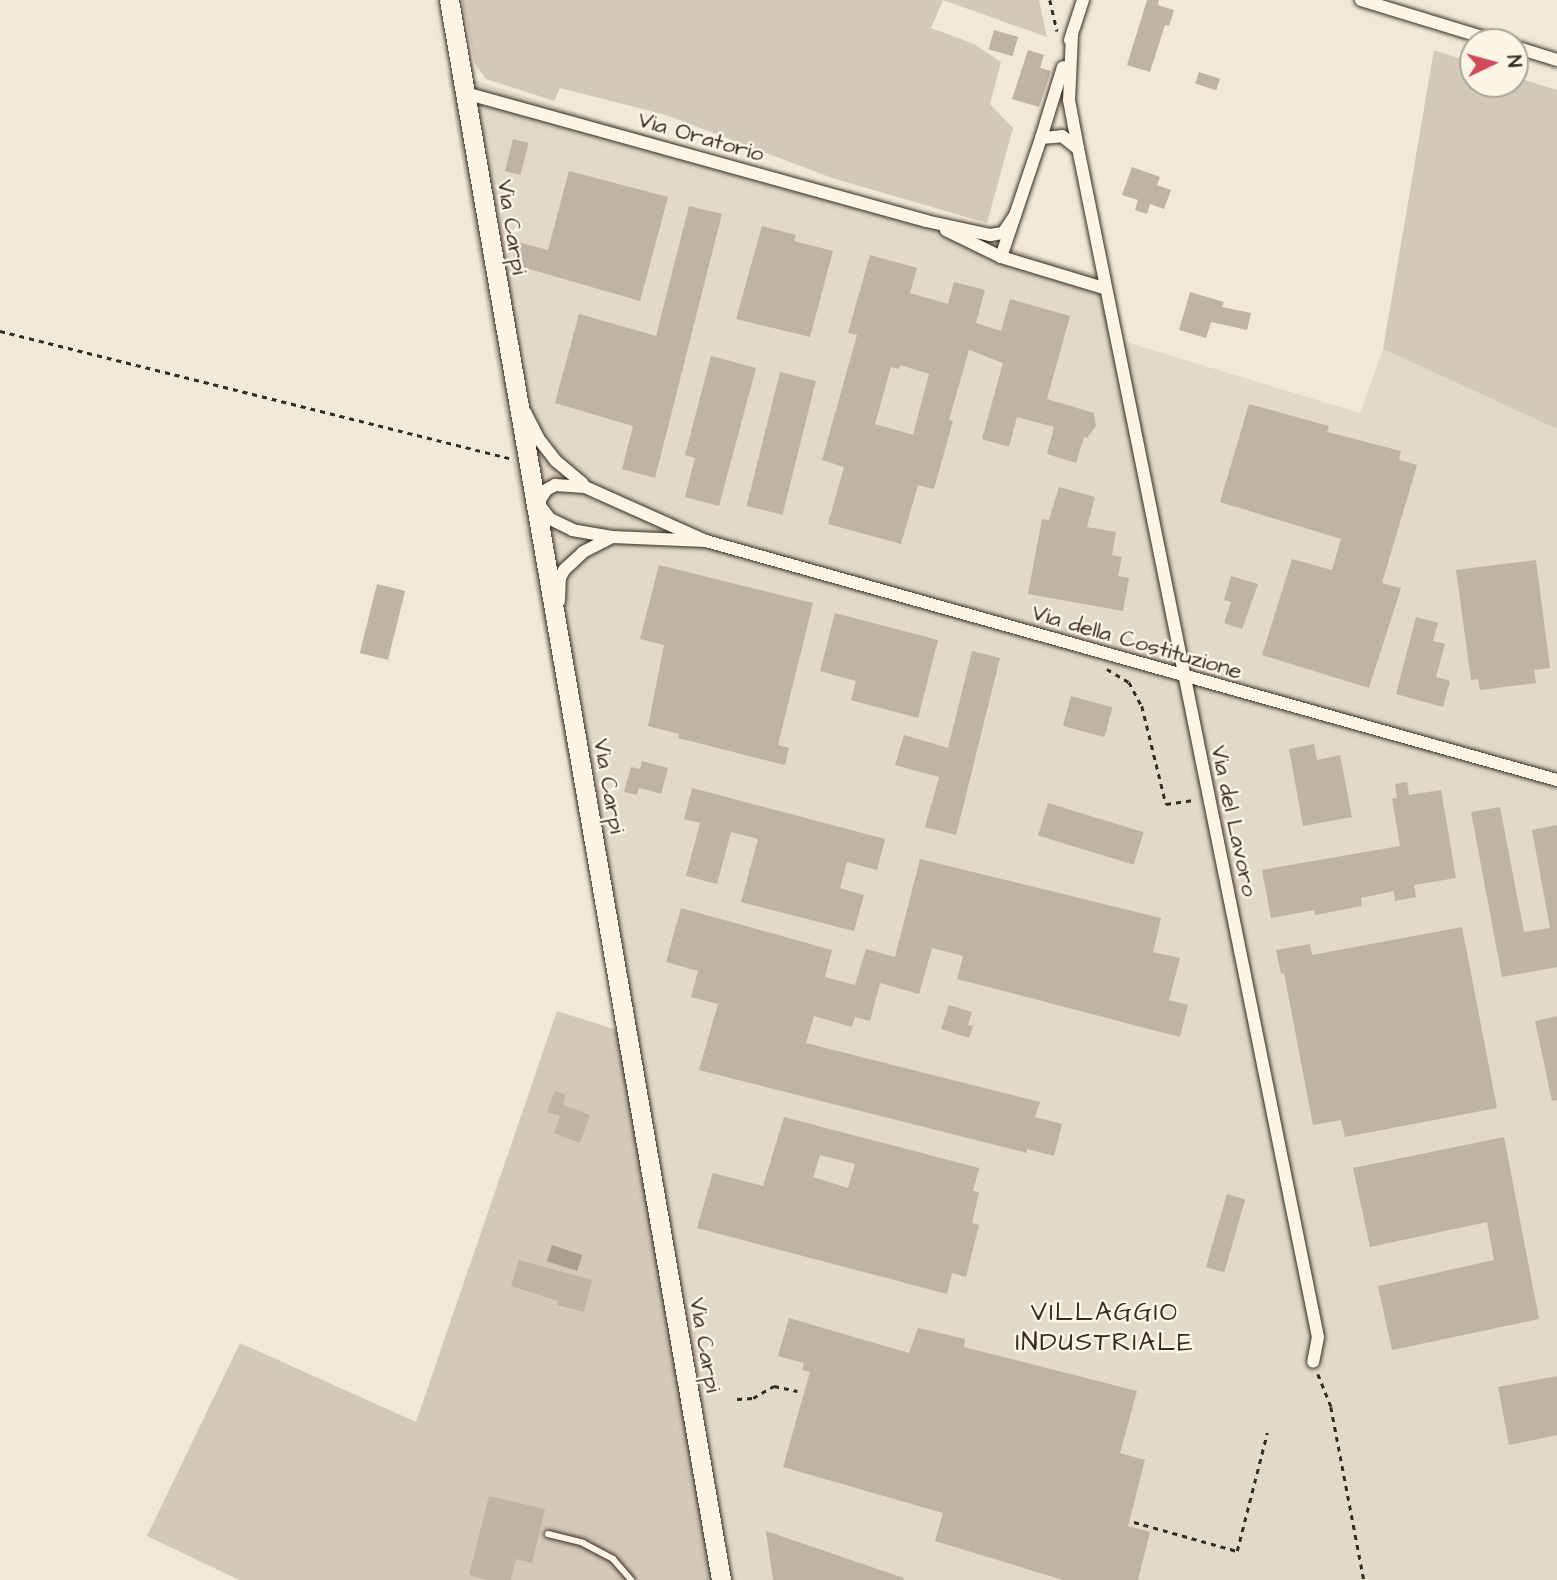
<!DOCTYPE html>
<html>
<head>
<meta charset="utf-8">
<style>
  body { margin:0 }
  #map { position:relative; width:1557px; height:1580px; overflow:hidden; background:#f0e9d9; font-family:"Architects Daughter",sans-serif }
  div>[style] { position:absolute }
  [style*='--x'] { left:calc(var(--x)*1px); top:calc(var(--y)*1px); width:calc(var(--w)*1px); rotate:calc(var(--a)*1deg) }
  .built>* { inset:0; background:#e1d9c9 }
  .green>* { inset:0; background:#d2c9ba }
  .water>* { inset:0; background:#aaa091; transform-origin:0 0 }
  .building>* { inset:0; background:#beb3a4; transform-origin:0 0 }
  .path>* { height:2.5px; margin-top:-1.25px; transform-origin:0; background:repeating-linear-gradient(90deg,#3b2a1e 0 5px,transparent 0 10px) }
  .roads { filter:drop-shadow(0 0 2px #3b2a1e) drop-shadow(0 0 2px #3b2a1e) }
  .lane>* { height:6px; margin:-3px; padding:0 3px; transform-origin:3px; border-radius:3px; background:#fcf5e5 }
  .street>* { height:12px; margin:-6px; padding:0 6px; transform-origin:6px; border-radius:6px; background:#fcf5e5 }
  .primary>* { height:19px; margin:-9.5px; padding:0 9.5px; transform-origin:9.5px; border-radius:9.5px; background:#fcf5e5 }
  span { translate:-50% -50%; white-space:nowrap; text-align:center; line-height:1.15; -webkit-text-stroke:5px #fcf5e5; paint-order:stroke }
  .street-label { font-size:23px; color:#3b2a1e }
  .quarter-label { font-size:26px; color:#3b2a1e; letter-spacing:2px }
  .north { position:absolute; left:1459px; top:28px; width:70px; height:70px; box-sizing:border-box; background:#fcf5e5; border:2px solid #afa495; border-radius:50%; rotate:85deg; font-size:19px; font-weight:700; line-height:28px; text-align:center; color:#3b2a1e }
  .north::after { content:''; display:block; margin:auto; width:24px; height:32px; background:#d1495b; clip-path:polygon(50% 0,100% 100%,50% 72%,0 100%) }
</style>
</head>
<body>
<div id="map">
  <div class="built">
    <div style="clip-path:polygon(447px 72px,1105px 277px,1116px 339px,1360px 413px,1383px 349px,1557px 429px,1557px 1580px,716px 1580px,608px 974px,523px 523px)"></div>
  </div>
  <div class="green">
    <div style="clip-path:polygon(462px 0,1039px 0,1047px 37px,943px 0,931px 28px,974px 44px,1001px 62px,990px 104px,1013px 128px,987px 223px,832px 178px,666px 115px,560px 88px,554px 101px,486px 79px,475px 64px)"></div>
    <div style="clip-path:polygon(1434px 50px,1473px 63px,1473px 84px,1515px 84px,1515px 77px,1557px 90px,1557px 429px,1383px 349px)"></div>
    <div style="clip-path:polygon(557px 1011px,617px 1030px,716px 1580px,239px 1580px,147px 1536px,240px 1343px,416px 1422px)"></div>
  </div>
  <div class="water">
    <div style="left:552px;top:1245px;width:32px;height:17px;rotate:18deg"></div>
  </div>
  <div class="building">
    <div style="clip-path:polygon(1147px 0,1159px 0,1158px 5px,1174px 10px,1169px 26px,1165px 25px,1150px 72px,1127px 65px)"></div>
    <div style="left:994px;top:30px;width:25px;height:20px;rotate:16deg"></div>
    <div style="clip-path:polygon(1028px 50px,1044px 55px,1040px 68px,1051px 71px,1039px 107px,1012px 99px)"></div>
    <div style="left:1199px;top:72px;width:22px;height:12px;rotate:18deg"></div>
    <div style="left:513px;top:139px;width:16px;height:33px;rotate:14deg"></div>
    <div style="clip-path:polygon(1132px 167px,1160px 177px,1157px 185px,1171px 190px,1164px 209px,1150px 204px,1147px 214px,1135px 210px,1138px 200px,1122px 195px)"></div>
    <div style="clip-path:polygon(569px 171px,668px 197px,640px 301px,512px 264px,518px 242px,548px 250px)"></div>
    <div style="clip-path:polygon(689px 206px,722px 214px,655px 478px,622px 469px,633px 426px,555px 403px,579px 314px,656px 336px)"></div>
    <div style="clip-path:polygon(762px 226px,796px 235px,794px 241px,833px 251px,810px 337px,736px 319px)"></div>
    <div style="clip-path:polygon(evenodd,870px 255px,917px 268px,910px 293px,948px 304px,954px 282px,985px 290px,976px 323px,1001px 331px,1010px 299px,1070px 316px,1047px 399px,1094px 413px,1096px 426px,1087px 438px,1084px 437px,1076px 463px,1047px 454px,1054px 427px,1017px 417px,1009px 447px,982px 439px,1003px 363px,969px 350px,949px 420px,953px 421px,934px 489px,918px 485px,901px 544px,828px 524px,844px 467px,822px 460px,857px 335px,848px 333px,870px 255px,900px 365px,929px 374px,913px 435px,875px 424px,891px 367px,899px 369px,900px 365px)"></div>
    <div style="clip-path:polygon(1190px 292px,1224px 302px,1222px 307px,1251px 313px,1247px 330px,1211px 322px,1206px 338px,1179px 330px)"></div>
    <div style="clip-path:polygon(711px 356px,756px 368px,719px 506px,685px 497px,695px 458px,685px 455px)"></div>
    <div style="left:780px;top:372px;width:37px;height:138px;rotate:14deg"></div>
    <div style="clip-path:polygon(1249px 404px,1329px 426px,1327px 432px,1401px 451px,1399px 460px,1417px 465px,1382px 583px,1401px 588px,1369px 688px,1262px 655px,1292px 559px,1332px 570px,1341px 539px,1220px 502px)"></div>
    <div style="clip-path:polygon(1059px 487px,1095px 497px,1087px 527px,1116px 532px,1112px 555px,1122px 557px,1118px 576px,1129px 578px,1123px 611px,1028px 594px,1042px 519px,1049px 520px)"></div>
    <div style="clip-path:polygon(1536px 560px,1550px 668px,1534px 670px,1536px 683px,1480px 690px,1478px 679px,1471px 680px,1456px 570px)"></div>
    <div style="clip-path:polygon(659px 565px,813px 603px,778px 745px,789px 748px,785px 765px,678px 738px,679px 734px,648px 726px,664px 645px,640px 639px)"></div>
    <div style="clip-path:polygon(1231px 576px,1258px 584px,1242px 629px,1224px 623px,1231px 602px,1224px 600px)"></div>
    <div style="left:377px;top:584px;width:29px;height:71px;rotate:14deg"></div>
    <div style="clip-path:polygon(835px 613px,938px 640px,918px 718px,851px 700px,856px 681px,820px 671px)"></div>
    <div style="clip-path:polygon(1416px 617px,1438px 623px,1433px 641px,1445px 644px,1436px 677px,1450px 681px,1443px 707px,1396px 694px)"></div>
    <div style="clip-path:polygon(972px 651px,1000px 658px,956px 835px,925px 827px,939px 777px,895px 765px,904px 735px,948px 748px)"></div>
    <div style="left:1071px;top:696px;width:43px;height:31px;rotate:15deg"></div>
    <div style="clip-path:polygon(1314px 744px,1317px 760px,1340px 755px,1352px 817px,1303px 826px,1289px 749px)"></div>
    <div style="clip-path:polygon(642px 761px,668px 768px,661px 794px,639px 788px,637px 795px,624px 792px,631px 767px,640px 769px)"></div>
    <div style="clip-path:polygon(1407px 782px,1409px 795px,1441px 790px,1456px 878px,1414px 885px,1416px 897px,1395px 901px,1394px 891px,1361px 898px,1362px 906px,1315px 915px,1314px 910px,1271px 918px,1262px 870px,1400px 846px,1392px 799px,1397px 798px,1395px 784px)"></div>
    <div style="clip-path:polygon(692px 788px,885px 839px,877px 870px,847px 862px,840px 888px,864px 895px,854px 931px,741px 902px,758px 839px,731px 832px,717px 884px,686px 876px,700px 823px,684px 819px)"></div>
    <div style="left:1048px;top:803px;width:100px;height:34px;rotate:17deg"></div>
    <div style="clip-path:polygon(1500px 807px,1524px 932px,1550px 928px,1532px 830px,1557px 825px,1557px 967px,1502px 977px,1471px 812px)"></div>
    <div style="clip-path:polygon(920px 859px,1161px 918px,1153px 952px,1180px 958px,1169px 1000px,1188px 1005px,1180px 1037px,957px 979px,963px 956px,932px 948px,919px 994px,880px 983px,870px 1021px,855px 1017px,852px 1027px,814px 1016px,806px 1043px,1040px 1102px,1035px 1117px,1062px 1124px,1054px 1156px,1027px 1149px,1027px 1153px,699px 1070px,718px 1004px,691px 997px,698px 971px,666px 962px,681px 908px,832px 950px,825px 977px,855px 985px,866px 949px,895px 957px)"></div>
    <div style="clip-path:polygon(1462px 927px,1497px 1108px,1345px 1137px,1341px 1120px,1313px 1125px,1284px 973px,1281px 974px,1276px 950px,1310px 944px,1312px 955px)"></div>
    <div style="clip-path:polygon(949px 1005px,972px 1012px,968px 1025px,973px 1026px,969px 1038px,941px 1029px)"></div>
    <div style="clip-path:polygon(1557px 1016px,1557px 1100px,1552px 1101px,1535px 1021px)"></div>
    <div style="clip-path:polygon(555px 1091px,566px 1095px,563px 1105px,590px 1115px,580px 1143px,554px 1133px,560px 1116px,547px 1112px)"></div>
    <div style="clip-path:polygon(evenodd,784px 1117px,979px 1168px,973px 1191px,979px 1192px,972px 1223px,979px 1225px,966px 1277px,952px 1273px,947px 1294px,697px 1228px,713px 1173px,763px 1186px,784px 1117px,820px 1155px,855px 1164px,848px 1188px,813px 1177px,820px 1155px)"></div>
    <div style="clip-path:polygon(1504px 1137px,1539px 1319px,1392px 1350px,1378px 1286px,1494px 1260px,1487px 1222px,1370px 1247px,1353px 1168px)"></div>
    <div style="left:1227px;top:1194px;width:19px;height:76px;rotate:16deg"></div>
    <div style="clip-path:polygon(519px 1260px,592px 1280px,584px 1312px,557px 1305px,558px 1301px,511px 1286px)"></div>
    <div style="clip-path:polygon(789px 1318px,909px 1353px,918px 1328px,965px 1339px,964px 1347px,1137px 1391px,1120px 1453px,1145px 1460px,1128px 1526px,1150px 1532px,1138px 1580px,1063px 1580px,935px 1541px,943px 1513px,783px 1467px,810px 1372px,802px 1370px,804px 1363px,778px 1356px)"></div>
    <div style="clip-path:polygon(1557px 1376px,1557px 1435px,1509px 1445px,1498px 1387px)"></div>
    <div style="clip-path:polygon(489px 1496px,545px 1509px,532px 1563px,516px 1559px,511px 1580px,488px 1580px,469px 1575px)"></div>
    <div style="clip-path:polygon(766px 1531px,904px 1578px,903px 1580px,773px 1580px)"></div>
  </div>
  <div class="path">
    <div style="--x:1050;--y:0;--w:32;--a:77"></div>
    <div style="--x:0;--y:331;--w:525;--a:14.01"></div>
    <div style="--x:1107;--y:669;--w:26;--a:31"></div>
    <div style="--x:1129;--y:682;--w:27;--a:62"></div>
    <div style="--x:1142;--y:706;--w:101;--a:76.2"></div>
    <div style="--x:1166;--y:804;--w:28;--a:-8"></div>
    <div style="--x:1318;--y:1374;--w:35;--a:68"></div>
    <div style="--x:1331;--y:1407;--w:176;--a:79.2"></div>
    <div style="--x:737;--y:1399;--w:16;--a:-4"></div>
    <div style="--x:753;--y:1398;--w:24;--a:-30"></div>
    <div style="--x:774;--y:1386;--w:24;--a:12"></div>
    <div style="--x:1134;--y:1522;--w:107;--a:15.7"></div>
    <div style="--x:1237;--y:1551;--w:122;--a:-75.7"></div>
  </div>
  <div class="roads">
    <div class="lane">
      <div style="--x:548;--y:1534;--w:36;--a:14"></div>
      <div style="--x:583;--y:1543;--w:34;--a:28"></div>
      <div style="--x:613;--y:1559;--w:28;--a:49"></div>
    </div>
    <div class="street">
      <div style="--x:1361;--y:0;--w:143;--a:17"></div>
      <div style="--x:1072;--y:35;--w:65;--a:92.6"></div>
      <div style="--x:1069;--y:100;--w:49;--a:79.4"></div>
      <div style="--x:1078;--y:148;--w:1213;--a:78.59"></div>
      <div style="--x:1318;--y:1337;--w:25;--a:101"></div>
      <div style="--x:1070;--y:40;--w:42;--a:-72"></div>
      <div style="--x:1515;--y:47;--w:44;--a:17.2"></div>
      <div style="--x:465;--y:93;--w:478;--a:15.5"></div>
      <div style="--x:926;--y:221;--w:66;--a:12.3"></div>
      <div style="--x:990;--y:235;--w:13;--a:-9"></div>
      <div style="--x:1003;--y:233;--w:22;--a:-56"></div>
      <div style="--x:1041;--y:138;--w:74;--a:-72.8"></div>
      <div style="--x:946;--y:230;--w:61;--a:26.1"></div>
      <div style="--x:1001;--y:257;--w:108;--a:16.8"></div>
      <div style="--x:1001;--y:257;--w:126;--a:-71.4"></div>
      <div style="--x:1041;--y:138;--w:21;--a:-5"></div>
      <div style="--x:1062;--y:136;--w:19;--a:39"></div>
      <div style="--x:525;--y:412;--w:29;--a:63"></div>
      <div style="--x:538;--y:438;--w:29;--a:52"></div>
      <div style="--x:556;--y:461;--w:35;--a:40"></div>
      <div style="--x:706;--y:541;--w:94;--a:-177.6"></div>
      <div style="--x:612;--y:537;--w:40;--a:-170"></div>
      <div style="--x:573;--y:530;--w:25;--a:-154"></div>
      <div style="--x:550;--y:519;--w:20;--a:-127"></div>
      <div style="--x:538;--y:503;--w:15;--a:-58"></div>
      <div style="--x:546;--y:490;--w:10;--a:-29"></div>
      <div style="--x:555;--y:485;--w:30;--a:4"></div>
      <div style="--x:585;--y:487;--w:133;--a:24.1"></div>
      <div style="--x:706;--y:541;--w:884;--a:15.69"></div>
      <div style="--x:559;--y:601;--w:23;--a:-88"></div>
      <div style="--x:560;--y:578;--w:9;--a:-63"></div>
      <div style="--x:564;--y:570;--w:26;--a:-43"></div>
      <div style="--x:583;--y:552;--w:33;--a:-27"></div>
    </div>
    <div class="primary">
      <div style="--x:449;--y:0;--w:1603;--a:80.23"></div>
    </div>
  </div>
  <div class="street-label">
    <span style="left:701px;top:137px;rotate:16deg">Via Oratorio</span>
    <span style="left:512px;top:227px;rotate:81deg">Via Carpi</span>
    <span style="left:1137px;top:642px;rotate:16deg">Via della Costituzione</span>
    <span style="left:609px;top:786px;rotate:80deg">Via Carpi</span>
    <span style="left:1234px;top:821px;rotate:78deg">Via del Lavoro</span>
    <span style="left:705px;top:1345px;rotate:80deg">Via Carpi</span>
  </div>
  <div class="quarter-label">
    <span style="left:1105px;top:1328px">VILLAGGIO<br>INDUSTRIALE</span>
  </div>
  <div class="north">N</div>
</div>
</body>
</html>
